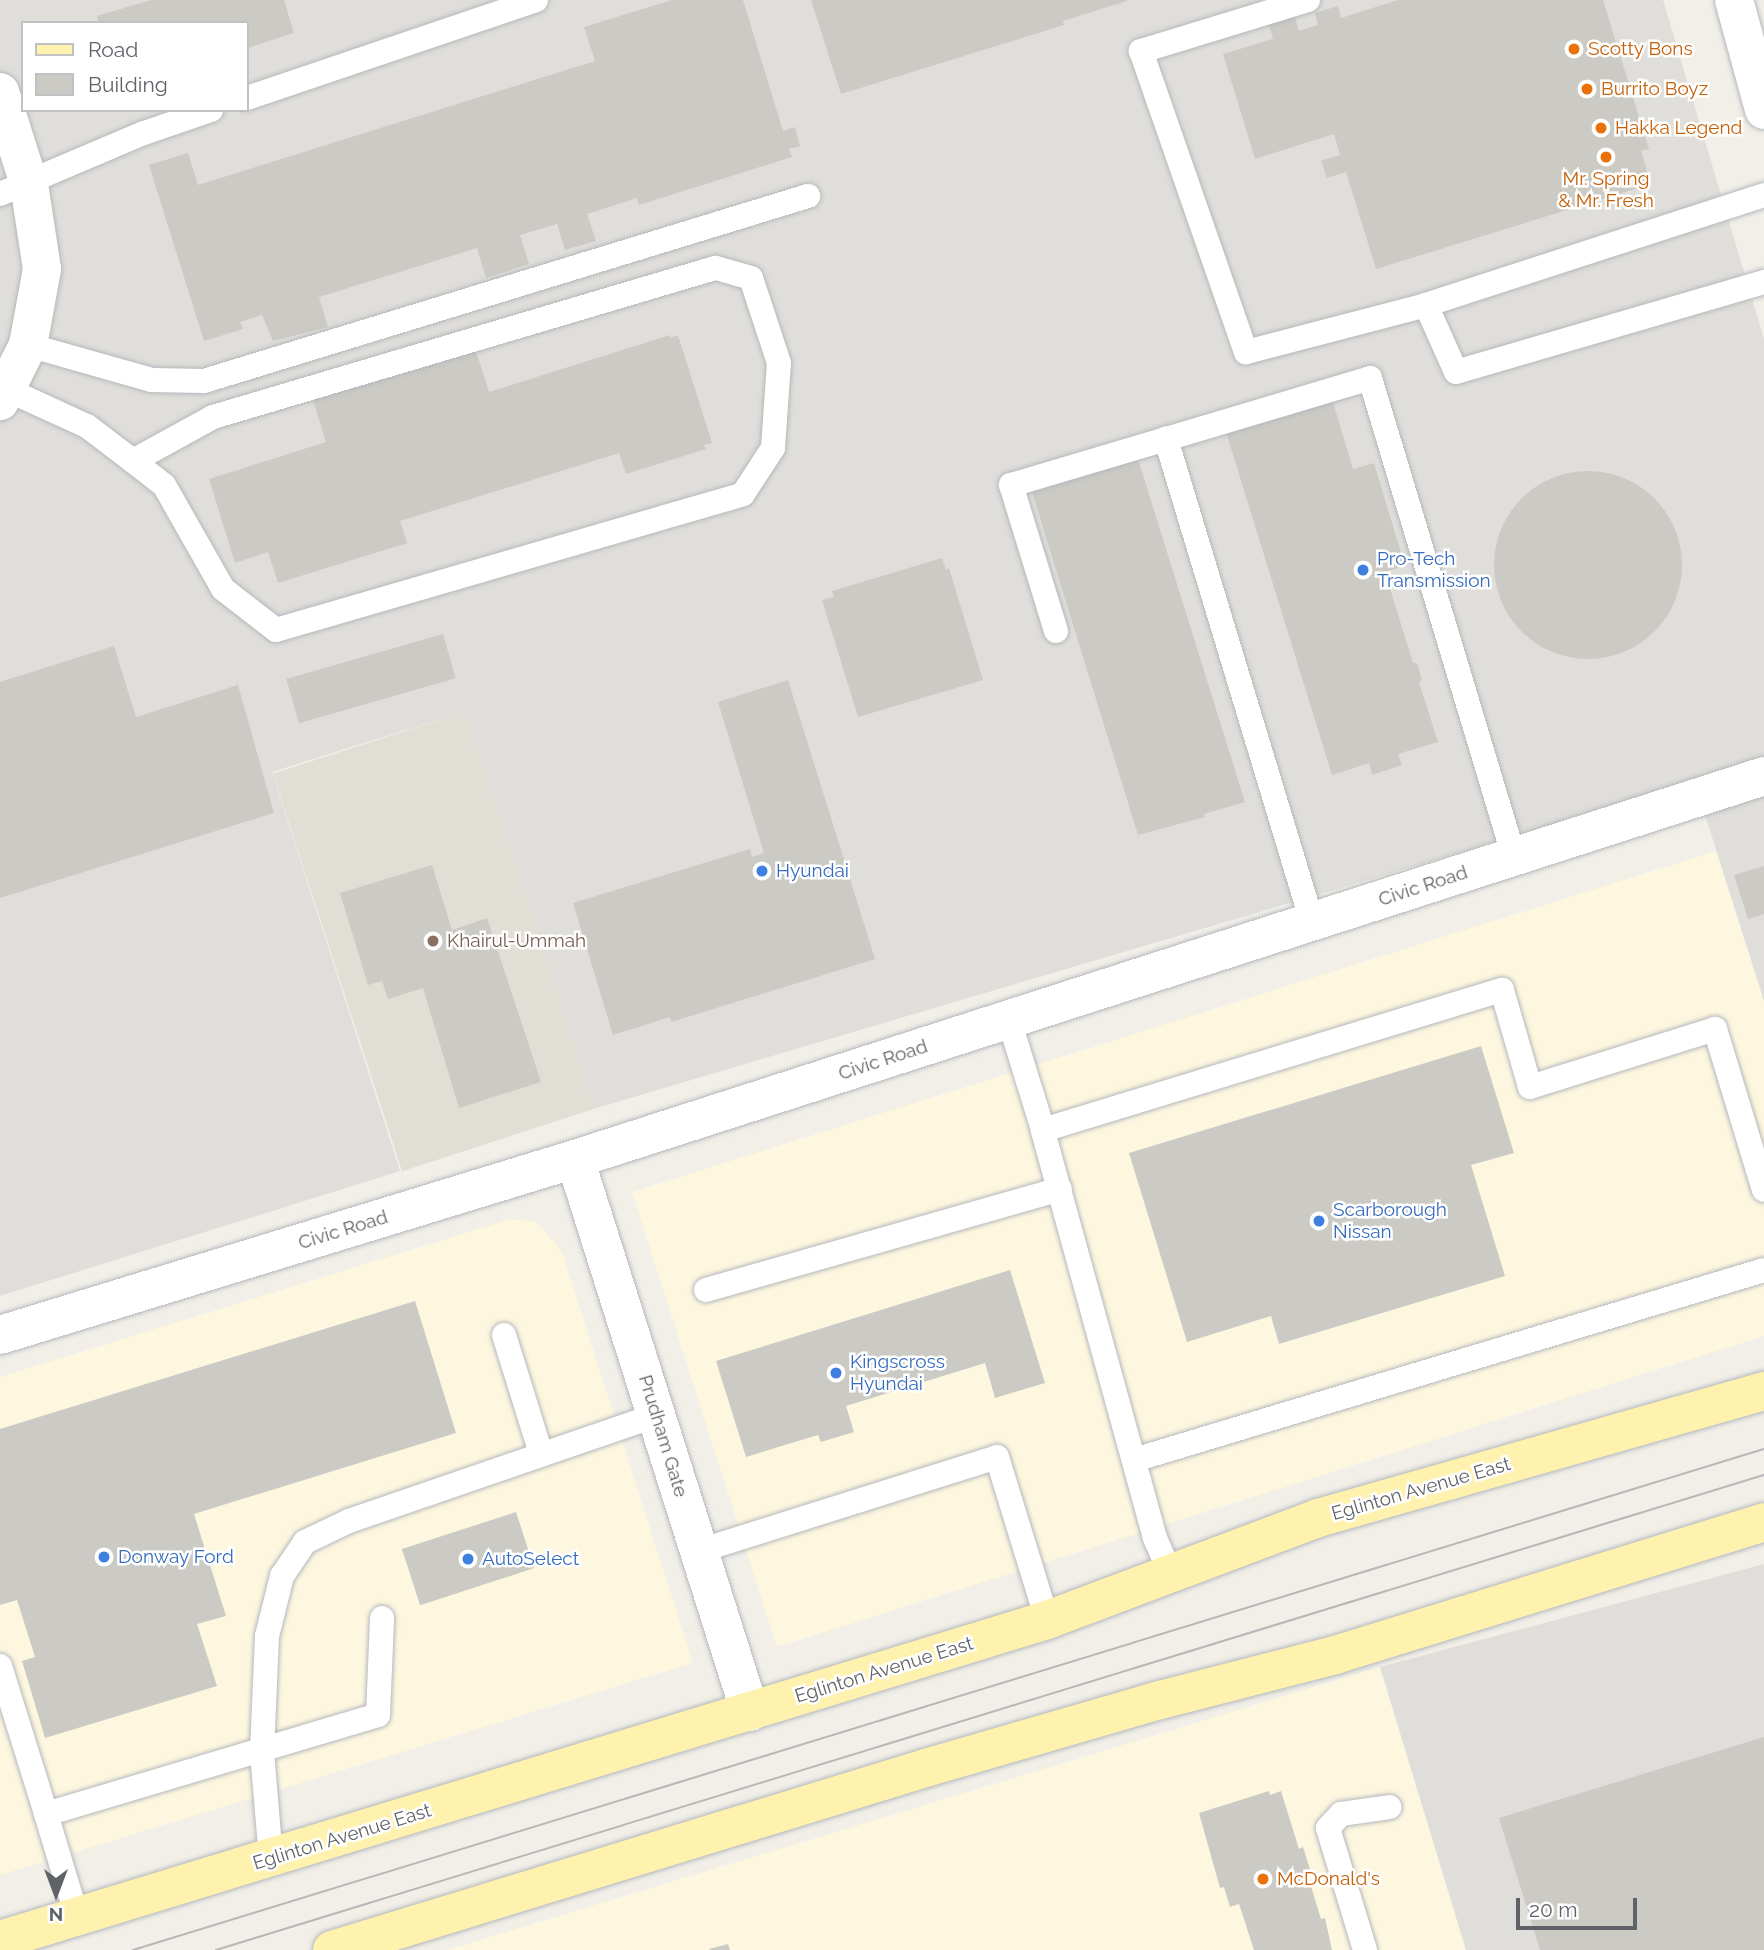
<!DOCTYPE html>
<html>
<head>
<meta charset="utf-8">
<style>
  body { margin:0 }
  #map { position:relative; width:1764px; height:1950px; overflow:hidden; background:#f1efe8; font-family:Raleway,sans-serif }
  div>[style] { position:absolute }
  [style*='--x'] { left:calc(var(--x)*1px); top:calc(var(--y)*1px); width:calc(var(--w)*1px); rotate:calc(var(--a)*1deg) }
  .commercial>* { inset:0; background:#fef7e0 }
  .industrial>* { inset:0; background:#e0deda }
  .education>* { inset:0; background:#e1ded6; transform-origin:0 0 }
  .building>* { inset:0; background:#cccac5; transform-origin:0 0 }
  .round { border-radius:50% }
  .roads { filter:drop-shadow(0 0 2px #b5b8bc) drop-shadow(0 0 2px #b5b8bc) }
  .service>* { height:24px; margin:-12px; padding:0 12px; transform-origin:12px; border-radius:12px; background:#fff }
  .minor>* { height:38px; margin:-19px; padding:0 19px; transform-origin:19px; border-radius:19px; background:#fff }
  .secondary>* { height:38px; margin:-19px; padding:0 19px; transform-origin:19px; border-radius:19px; background:#fff }
  .primary>* { height:38px; margin:-19px; padding:0 19px; transform-origin:19px; border-radius:19px; background:#fff2af }
  .tram>* { height:2px; margin:-1px; padding:0 1px; transform-origin:1px; border-radius:1px; background:#b6b7b8 }
  .dots>* { width:19px; height:19px; translate:-50% -50%; box-sizing:border-box; border:4px solid #fff; border-radius:50% }
  span { translate:-50% -50%; white-space:nowrap; text-align:center; line-height:1.15; -webkit-text-stroke:5px #fff; paint-order:stroke }
  .food-label { font-size:19px; color:#c56008 }
  .left { translate:0 -50%; text-align:left }
  .shop-label { font-size:19px; color:#366cbe }
  .street-label { font-size:19px; color:#5f6368 }
  .education-label { font-size:19px; color:#785e54 }
  .legend { position:absolute; left:21px; top:21px; width:228px; height:91px; box-sizing:border-box; background:#fff; border:2px solid #bfc1c3; margin:0; padding:9px 12px; list-style:none; font-size:21px; color:#5f6368 }
  .legend li { display:flex; align-items:center; gap:14px; height:35px }
  .legend b { width:35px; border:2px solid #bfc1c3 }
  .north { position:absolute; left:21px; top:1859px; width:70px; height:70px; -webkit-text-stroke:5px #fff; paint-order:stroke; rotate:180deg; font-size:19px; font-weight:700; line-height:28px; text-align:center; color:#5f6368 }
  .north::after { content:''; display:block; margin:auto; width:24px; height:32px; background:#5f6368; clip-path:polygon(50% 0,100% 100%,50% 72%,0 100%) }
  .scale { position:absolute; left:1516px; top:1898px; width:121px; height:32px; box-sizing:border-box; border:4px solid #5f6368; border-top:0; padding-left:9px; font-size:21px; line-height:24px; white-space:nowrap; color:#5f6368; -webkit-text-stroke:5px #fff; paint-order:stroke }
</style>
</head>
<body>
<div id="map">
  <div class="commercial">
    <div style="clip-path:polygon(1716px 851px,1764px 1001px,1764px 1336px,777px 1647px,632px 1192px)"></div>
    <div style="clip-path:polygon(511px 1219px,537px 1222px,562px 1252px,693px 1663px,0 1875px,0 1377px)"></div>
    <div style="clip-path:polygon(1380px 1667px,1466px 1950px,447px 1950px)"></div>
  </div>
  <div class="industrial">
    <div style="clip-path:polygon(evenodd,0 0,1663px 0,1764px 339px,1764px 1001px,1695px 783px,593px 1109px,466px 711px,272px 772px,400px 1171px,0 1296px,0 0,23px 23px,247px 23px,247px 110px,23px 110px,23px 23px)"></div>
    <div style="clip-path:polygon(1764px 1564px,1764px 1950px,1466px 1950px,1380px 1667px)"></div>
  </div>
  <div class="education">
    <div style="left:466px;top:711px;width:418px;height:203px;rotate:72deg"></div>
  </div>
  <div class="building">
    <div style="clip-path:polygon(151px 0,284px 0,294px 33px,247px 48px,247px 23px,99px 23px,97px 16px)"></div>
    <div style="clip-path:polygon(672px 0,743px 0,783px 131px,795px 127px,800px 146px,789px 149px,792px 157px,639px 205px,637px 198px,587px 214px,596px 241px,565px 250px,557px 224px,520px 235px,529px 264px,486px 278px,477px 248px,319px 297px,328px 327px,273px 341px,262px 315px,240px 322px,243px 329px,204px 341px,149px 165px,188px 153px,198px 185px,595px 61px,584px 27px)"></div>
    <div style="clip-path:polygon(811px 0,1127px 0,1127px 1px,1063px 21px,1064px 25px,841px 94px)"></div>
    <div style="clip-path:polygon(1398px 0,1603px 0,1649px 149px,1641px 151px,1651px 184px,1376px 269px,1346px 172px,1327px 178px,1321px 161px,1340px 155px,1334px 134px,1255px 159px,1223px 54px,1273px 39px,1266px 15px,1292px 7px,1299px 31px,1318px 25px,1315px 13px,1338px 6px,1341px 18px)"></div>
    <div style="clip-path:polygon(670px 335px,670px 338px,678px 335px,712px 443px,704px 445px,706px 449px,626px 474px,619px 453px,400px 521px,407px 543px,278px 583px,268px 552px,235px 563px,209px 479px,326px 442px,311px 394px,474px 345px,489px 392px)"></div>
    <div style="clip-path:polygon(1332px 399px,1353px 469px,1374px 463px,1405px 566px,1385px 572px,1413px 663px,1417px 663px,1422px 680px,1419px 682px,1438px 742px,1398px 754px,1402px 765px,1372px 775px,1369px 763px,1332px 775px,1226px 432px)"></div>
    <div style="clip-path:polygon(1138px 459px,1245px 802px,1204px 814px,1205px 817px,1138px 835px,1032px 492px)"></div>
    <div class="round" style="left:1494px;top:471px;width:188px;height:188px"></div>
    <div style="clip-path:polygon(942px 558px,946px 570px,949px 568px,983px 680px,858px 717px,822px 600px,834px 597px,832px 591px)"></div>
    <div style="left:443px;top:634px;width:46px;height:163px;rotate:74deg"></div>
    <div style="clip-path:polygon(114px 646px,136px 717px,238px 685px,274px 813px,0 898px,0 682px)"></div>
    <div style="clip-path:polygon(788px 680px,875px 959px,671px 1022px,670px 1017px,613px 1035px,573px 903px,750px 849px,752px 857px,764px 853px,718px 702px)"></div>
    <div style="clip-path:polygon(432px 865px,452px 930px,487px 918px,541px 1082px,459px 1108px,423px 988px,388px 999px,382px 981px,368px 985px,340px 893px)"></div>
    <div style="clip-path:polygon(1764px 866px,1764px 914px,1748px 919px,1734px 875px)"></div>
    <div style="clip-path:polygon(1481px 1046px,1514px 1153px,1471px 1165px,1505px 1276px,1279px 1344px,1271px 1316px,1187px 1342px,1129px 1153px)"></div>
    <div style="clip-path:polygon(1010px 1270px,1045px 1383px,995px 1398px,985px 1363px,846px 1406px,854px 1432px,821px 1442px,818px 1435px,746px 1457px,716px 1361px)"></div>
    <div style="clip-path:polygon(415px 1301px,456px 1433px,194px 1514px,226px 1616px,197px 1624px,217px 1686px,45px 1738px,22px 1661px,35px 1657px,17px 1600px,0 1605px,0 1429px)"></div>
    <div style="left:516px;top:1512px;width:59px;height:120px;rotate:72deg"></div>
    <div style="clip-path:polygon(1764px 1737px,1764px 1950px,1540px 1950px,1499px 1818px)"></div>
    <div style="clip-path:polygon(1269px 1791px,1270px 1795px,1281px 1791px,1299px 1849px,1303px 1847px,1310px 1869px,1306px 1870px,1321px 1919px,1325px 1918px,1332px 1950px,1254px 1950px,1239px 1904px,1230px 1907px,1224px 1887px,1220px 1888px,1199px 1813px)"></div>
    <div style="clip-path:polygon(728px 1944px,730px 1950px,710px 1950px,709px 1949px)"></div>
  </div>
  <div class="roads">
    <div class="service">
      <div style="--x:1308;--y:0;--w:175;--a:163"></div>
      <div style="--x:1141;--y:51;--w:319;--a:70.8"></div>
      <div style="--x:1246;--y:352;--w:186;--a:-14.6"></div>
      <div style="--x:247;--y:98;--w:305;--a:-18.7"></div>
      <div style="--x:0;--y:194;--w:156;--a:-23"></div>
      <div style="--x:144;--y:133;--w:71;--a:-18.9"></div>
      <div style="--x:1764;--y:195;--w:355;--a:162"></div>
      <div style="--x:1426;--y:305;--w:73;--a:65.9"></div>
      <div style="--x:1456;--y:372;--w:321;--a:-16.3"></div>
      <div style="--x:28;--y:345;--w:129;--a:15.8"></div>
      <div style="--x:152;--y:380;--w:52;--a:1.1"></div>
      <div style="--x:204;--y:381;--w:632;--a:-17.03"></div>
      <div style="--x:6;--y:389;--w:89;--a:24.6"></div>
      <div style="--x:87;--y:426;--w:58;--a:37.3"></div>
      <div style="--x:133;--y:461;--w:39;--a:38"></div>
      <div style="--x:164;--y:485;--w:120;--a:60.4"></div>
      <div style="--x:223;--y:589;--w:67;--a:37.7"></div>
      <div style="--x:276;--y:630;--w:486;--a:-16.2"></div>
      <div style="--x:743;--y:494;--w:55;--a:-56.9"></div>
      <div style="--x:773;--y:448;--w:85;--a:-86"></div>
      <div style="--x:779;--y:363;--w:89;--a:-108.2"></div>
      <div style="--x:751;--y:278;--w:37;--a:-164"></div>
      <div style="--x:715;--y:268;--w:524;--a:163.47"></div>
      <div style="--x:213;--y:417;--w:91;--a:151.2"></div>
      <div style="--x:1056;--y:631;--w:153;--a:-107.1"></div>
      <div style="--x:1011;--y:485;--w:162;--a:-16.5"></div>
      <div style="--x:1312;--y:922;--w:505;--a:-106.82"></div>
      <div style="--x:1166;--y:439;--w:213;--a:-16.6"></div>
      <div style="--x:1370;--y:378;--w:500;--a:73.27"></div>
      <div style="--x:1009;--y:1020;--w:115;--a:72.8"></div>
      <div style="--x:706;--y:1290;--w:368;--a:-15.9"></div>
      <div style="--x:504;--y:1335;--w:125;--a:72.7"></div>
      <div style="--x:1134;--y:1460;--w:658;--a:-16.78"></div>
      <div style="--x:699;--y:1551;--w:312;--a:-17.5"></div>
      <div style="--x:997;--y:1457;--w:170;--a:72.9"></div>
      <div style="--x:1171;--y:1575;--w:40;--a:-113.4"></div>
      <div style="--x:1155;--y:1538;--w:423;--a:-105.4"></div>
      <div style="--x:1043;--y:1130;--w:480;--a:-17"></div>
      <div style="--x:1502;--y:990;--w:101;--a:73.9"></div>
      <div style="--x:1530;--y:1087;--w:194;--a:-17.4"></div>
      <div style="--x:1715;--y:1029;--w:168;--a:73.1"></div>
      <div style="--x:0;--y:1666;--w:155;--a:72.7"></div>
      <div style="--x:46;--y:1814;--w:346;--a:-16.6"></div>
      <div style="--x:378;--y:1715;--w:97;--a:-87.6"></div>
      <div style="--x:46;--y:1814;--w:108;--a:73.2"></div>
      <div style="--x:271;--y:1859;--w:108;--a:-94.8"></div>
      <div style="--x:262;--y:1751;--w:115;--a:-87.5"></div>
      <div style="--x:267;--y:1636;--w:62;--a:-76"></div>
      <div style="--x:282;--y:1576;--w:41;--a:-55.9"></div>
      <div style="--x:305;--y:1542;--w:49;--a:-25.5"></div>
      <div style="--x:349;--y:1521;--w:325;--a:-19"></div>
      <div style="--x:1365;--y:1950;--w:127;--a:-106.9"></div>
      <div style="--x:1328;--y:1828;--w:19;--a:-47"></div>
      <div style="--x:1341;--y:1814;--w:49;--a:-8.1"></div>
    </div>
    <div class="minor">
      <div style="--x:0;--y:92;--w:96;--a:72.5"></div>
      <div style="--x:29;--y:184;--w:86;--a:81.3"></div>
      <div style="--x:42;--y:269;--w:77;--a:100.4"></div>
      <div style="--x:28;--y:345;--w:63;--a:116.6"></div>
      <div style="--x:575;--y:1159;--w:580;--a:72.44"></div>
      <div style="--x:0;--y:1335;--w:601;--a:-17.02"></div>
      <div style="--x:575;--y:1159;--w:1249;--a:-17.85"></div>
    </div>
    <div class="secondary">
      <div style="--x:1734;--y:0;--w:114;--a:74.7"></div>
    </div>
    <div class="primary">
      <div style="--x:0;--y:1940;--w:1095;--a:-16.99"></div>
      <div style="--x:1047;--y:1620;--w:290;--a:-20.6"></div>
      <div style="--x:1318;--y:1518;--w:464;--a:-15.9"></div>
      <div style="--x:332;--y:1950;--w:624;--a:-17.04"></div>
      <div style="--x:929;--y:1767;--w:241;--a:-16.2"></div>
      <div style="--x:1160;--y:1700;--w:181;--a:-14.4"></div>
      <div style="--x:1335;--y:1655;--w:449;--a:-17.2"></div>
    </div>
  </div>
  <div class="tram">
    <div style="--x:133;--y:1950;--w:1706;--a:-17.08"></div>
    <div style="--x:216;--y:1950;--w:1619;--a:-17.06"></div>
  </div>
  <div class="dots">
    <div style="left:1574px;top:49px;background:#e8710a"></div>
    <div style="left:1587px;top:89px;background:#e8710a"></div>
    <div style="left:1601px;top:128px;background:#e8710a"></div>
    <div style="left:1606px;top:157px;background:#e8710a"></div>
    <div style="left:1363px;top:570px;background:#3f7fe0"></div>
    <div style="left:762px;top:871px;background:#3f7fe0"></div>
    <div style="left:433px;top:941px;background:#8d6e63"></div>
    <div style="left:1319px;top:1221px;background:#3f7fe0"></div>
    <div style="left:836px;top:1373px;background:#3f7fe0"></div>
    <div style="left:104px;top:1557px;background:#3f7fe0"></div>
    <div style="left:468px;top:1559px;background:#3f7fe0"></div>
    <div style="left:1263px;top:1879px;background:#e8710a"></div>
  </div>
  <div class="food-label">
    <span class="left" style="left:1588px;top:49px">Scotty Bons</span>
    <span class="left" style="left:1601px;top:89px">Burrito Boyz</span>
    <span class="left" style="left:1615px;top:128px">Hakka Legend</span>
    <span style="left:1606px;top:190px">Mr. Spring<br>&amp; Mr. Fresh</span>
    <span class="left" style="left:1277px;top:1879px">McDonald's</span>
  </div>
  <div class="shop-label">
    <span class="left" style="left:1377px;top:570px">Pro-Tech<br>Transmission</span>
    <span class="left" style="left:776px;top:871px">Hyundai</span>
    <span class="left" style="left:1333px;top:1221px">Scarborough<br>Nissan</span>
    <span class="left" style="left:850px;top:1373px">Kingscross<br>Hyundai</span>
    <span class="left" style="left:118px;top:1557px">Donway Ford</span>
    <span class="left" style="left:482px;top:1559px">AutoSelect</span>
  </div>
  <div class="street-label">
    <span style="left:1423px;top:886px;rotate:-18deg">Civic Road</span>
    <span style="left:883px;top:1060px;rotate:-18deg">Civic Road</span>
    <span style="left:343px;top:1230px;rotate:-17deg">Civic Road</span>
    <span style="left:663px;top:1436px;rotate:73deg">Prudham Gate</span>
    <span style="left:1421px;top:1489px;rotate:-16deg">Eglinton Avenue East</span>
    <span style="left:884px;top:1670px;rotate:-17deg">Eglinton Avenue East</span>
    <span style="left:342px;top:1837px;rotate:-17deg">Eglinton Avenue East</span>
  </div>
  <div class="education-label">
    <span class="left" style="left:447px;top:941px">Khairul-Ummah</span>
  </div>
  <ul class="legend">
  <li><b style="height:9px;background:#fff2af"></b>Road</li>
  <li><b style="height:19px;background:#cccac5"></b>Building</li>
  </ul>
  <div class="north">N</div>
  <div class="scale">20 m</div>
</div>
</body>
</html>
